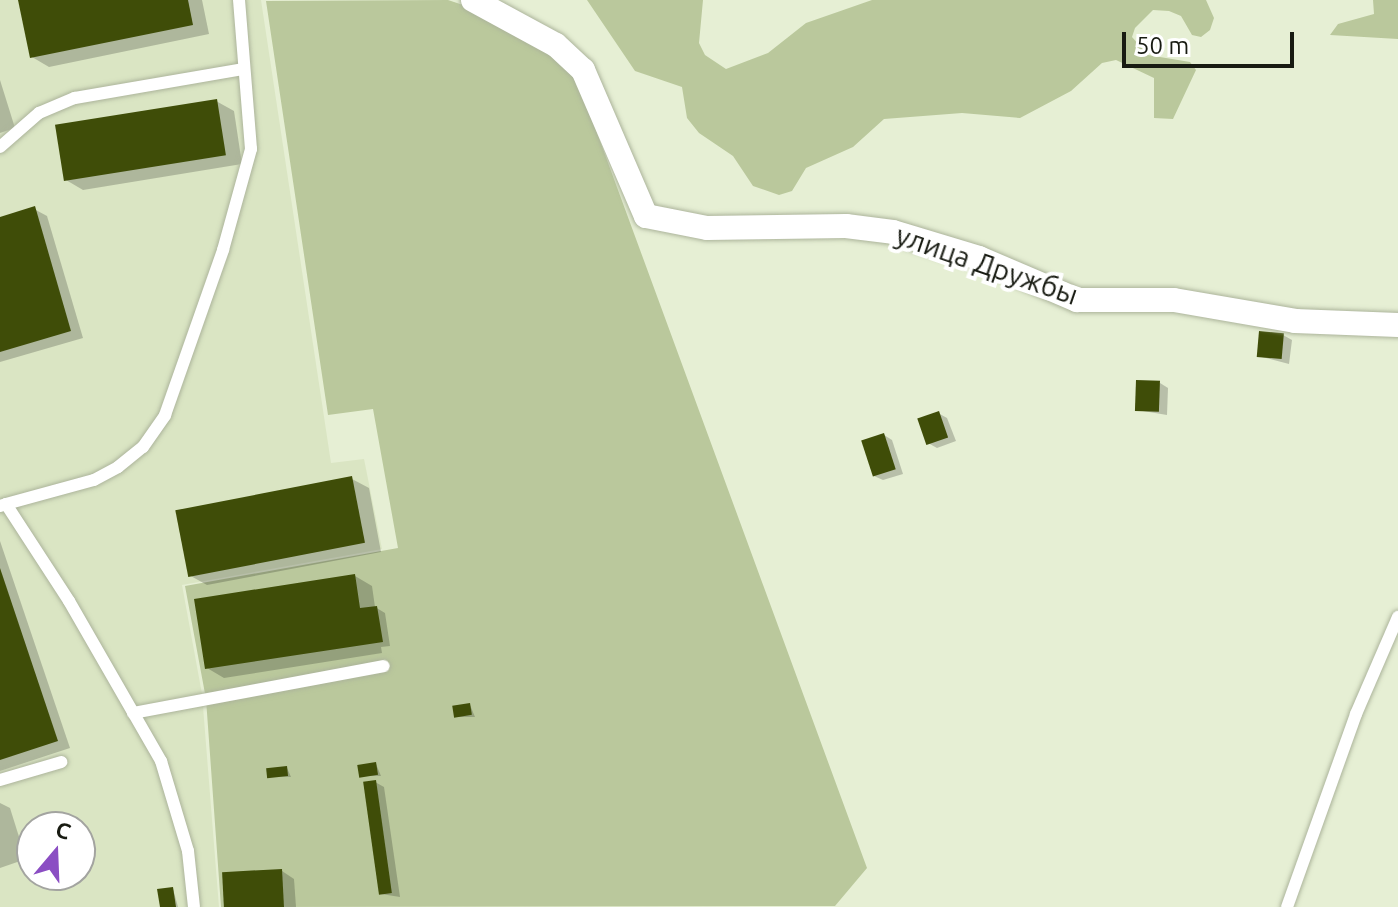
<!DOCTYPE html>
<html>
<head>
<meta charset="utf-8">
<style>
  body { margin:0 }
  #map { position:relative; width:1398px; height:907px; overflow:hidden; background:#e6efd4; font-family:Ubuntu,sans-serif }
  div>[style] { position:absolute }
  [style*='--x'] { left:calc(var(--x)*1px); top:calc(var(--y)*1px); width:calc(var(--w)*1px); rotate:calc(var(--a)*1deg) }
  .built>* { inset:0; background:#dae5c3 }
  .green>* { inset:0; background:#bac89c }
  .shadow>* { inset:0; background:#0003 }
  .building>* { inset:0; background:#3f4d08; transform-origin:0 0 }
  .roads { filter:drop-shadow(0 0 2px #acb49b) drop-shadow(0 0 2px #acb49b) }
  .lane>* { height:12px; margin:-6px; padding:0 6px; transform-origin:6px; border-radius:6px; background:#fff }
  .street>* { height:24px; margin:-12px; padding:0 12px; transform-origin:12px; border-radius:12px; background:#fff }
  span { translate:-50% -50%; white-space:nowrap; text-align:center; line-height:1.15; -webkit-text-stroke:8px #fff; paint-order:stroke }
  .street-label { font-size:28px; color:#181b12 }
  .north { position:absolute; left:16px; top:811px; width:80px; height:80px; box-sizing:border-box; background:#fff; border:2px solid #a3a4a0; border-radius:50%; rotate:19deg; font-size:22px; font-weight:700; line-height:32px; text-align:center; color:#181b12 }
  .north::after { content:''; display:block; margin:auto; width:28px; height:36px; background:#8b4ec3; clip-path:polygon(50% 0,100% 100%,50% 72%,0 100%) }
  .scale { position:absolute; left:1122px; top:32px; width:172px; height:36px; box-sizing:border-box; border:4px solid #181b12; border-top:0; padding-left:10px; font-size:24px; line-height:28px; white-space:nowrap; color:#181b12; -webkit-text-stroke:6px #fff; paint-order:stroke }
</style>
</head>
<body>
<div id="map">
  <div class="built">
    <div style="clip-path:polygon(evenodd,0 0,261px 0,331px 463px,364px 459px,382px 549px,182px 585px,202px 694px,219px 907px,0 907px,0 0,32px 827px,80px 827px,80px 875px,32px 875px,32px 827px)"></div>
  </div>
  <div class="green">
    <div style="clip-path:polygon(448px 0,478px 10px,554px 56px,578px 81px,867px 868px,835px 906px,221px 907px,206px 699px,185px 586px,398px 548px,373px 409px,328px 415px,266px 1px)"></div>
    <div style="clip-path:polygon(587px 0,703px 0,699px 43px,705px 55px,726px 69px,768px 53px,806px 23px,872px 0,1206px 0,1214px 18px,1210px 30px,1201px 37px,1192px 35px,1181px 16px,1169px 11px,1153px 10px,1135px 28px,1132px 37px,1148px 55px,1190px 62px,1196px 70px,1173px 119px,1154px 118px,1154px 78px,1116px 60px,1102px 63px,1071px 91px,1020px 118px,962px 113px,884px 119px,853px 147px,806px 168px,792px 191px,779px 195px,753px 186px,733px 156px,699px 133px,687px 118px,682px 87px,635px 71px)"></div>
    <div style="clip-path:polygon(1373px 0,1398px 0,1398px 39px,1330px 35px,1338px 24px,1374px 14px)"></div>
  </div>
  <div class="shadow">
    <div style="clip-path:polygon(20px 0,202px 0,209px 34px,49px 67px,32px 57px)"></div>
    <div style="clip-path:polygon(0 80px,15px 128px,0 133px)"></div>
    <div style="clip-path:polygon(216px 101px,234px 111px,242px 164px,83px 190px,66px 180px)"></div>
    <div style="clip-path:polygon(34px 209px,47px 216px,83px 338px,0 362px,0 219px)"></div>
    <div style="clip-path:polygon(1283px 335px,1292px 340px,1289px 364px,1258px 356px)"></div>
    <div style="clip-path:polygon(1160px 383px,1168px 388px,1167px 415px,1137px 410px)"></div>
    <div style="clip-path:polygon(938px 413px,947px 418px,956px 441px,937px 448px,928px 443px)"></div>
    <div style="clip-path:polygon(884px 435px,892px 440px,903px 474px,883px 480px,874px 476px)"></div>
    <div style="clip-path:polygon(352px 479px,369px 488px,381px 552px,207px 585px,189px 575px)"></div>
    <div style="clip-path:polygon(0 541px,70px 748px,0 771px)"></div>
    <div style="clip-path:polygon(355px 576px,372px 586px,375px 607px,385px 613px,390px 646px,381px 647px,382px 653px,224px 678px,207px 668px)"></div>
    <div style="clip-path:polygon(470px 705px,475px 717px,456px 717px)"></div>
    <div style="clip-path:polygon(376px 764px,381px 776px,361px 776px)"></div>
    <div style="clip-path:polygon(287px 768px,291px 777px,269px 776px)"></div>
    <div style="clip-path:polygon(375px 782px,384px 787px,400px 897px,381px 894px)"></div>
    <div style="clip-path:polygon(0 803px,10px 808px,26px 859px,0 868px)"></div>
    <div style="clip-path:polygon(282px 871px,294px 879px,296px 907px,227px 907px)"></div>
    <div style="clip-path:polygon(173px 889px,178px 907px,162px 907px)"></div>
  </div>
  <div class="building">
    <div style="clip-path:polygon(18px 0,188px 0,193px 25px,30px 58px)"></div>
    <div style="left:217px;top:99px;width:57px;height:164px;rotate:81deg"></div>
    <div style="clip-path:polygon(35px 206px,71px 331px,0 352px,0 217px)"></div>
    <div style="left:1259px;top:331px;width:25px;height:26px;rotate:5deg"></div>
    <div style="left:1136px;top:380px;width:24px;height:31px;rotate:2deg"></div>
    <div style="left:939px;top:411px;width:28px;height:23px;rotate:71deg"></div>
    <div style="left:884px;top:433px;width:38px;height:24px;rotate:72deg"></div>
    <div style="left:352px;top:476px;width:68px;height:180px;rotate:79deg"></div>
    <div style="clip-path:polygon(0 568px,58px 741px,0 760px)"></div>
    <div style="clip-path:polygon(355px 574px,360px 608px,377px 606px,383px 642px,205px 669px,194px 599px)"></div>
    <div style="left:470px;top:703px;width:12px;height:18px;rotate:81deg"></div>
    <div style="left:376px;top:762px;width:13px;height:19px;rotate:81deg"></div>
    <div style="left:287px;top:766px;width:10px;height:21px;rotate:84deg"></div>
    <div style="left:376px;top:780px;width:114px;height:13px;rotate:82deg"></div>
    <div style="left:282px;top:869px;width:38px;height:60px;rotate:87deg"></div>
    <div style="clip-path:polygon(173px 887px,176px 907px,160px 907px,157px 889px)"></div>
  </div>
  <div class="roads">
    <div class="lane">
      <div style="--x:0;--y:147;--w:52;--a:-41.1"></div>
      <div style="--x:39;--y:113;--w:39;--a:-23"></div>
      <div style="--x:75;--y:98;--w:170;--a:-9.8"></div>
      <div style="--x:6;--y:504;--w:91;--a:-15.3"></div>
      <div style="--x:94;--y:480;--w:27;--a:-28"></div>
      <div style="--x:118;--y:467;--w:32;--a:-39"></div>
      <div style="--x:143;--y:447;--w:39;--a:-55"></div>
      <div style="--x:165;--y:415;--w:175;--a:-70.6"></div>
      <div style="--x:223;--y:250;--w:105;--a:-74.5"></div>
      <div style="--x:251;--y:149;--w:149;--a:-94.6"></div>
      <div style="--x:0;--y:506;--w:6;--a:-18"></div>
      <div style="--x:6;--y:504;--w:116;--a:57"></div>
      <div style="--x:69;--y:601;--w:185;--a:60.1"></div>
      <div style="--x:161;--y:761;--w:94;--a:73.3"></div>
      <div style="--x:188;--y:851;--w:56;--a:83.9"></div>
      <div style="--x:133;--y:713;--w:255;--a:-10.6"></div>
      <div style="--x:0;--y:780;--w:64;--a:-16.4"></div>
      <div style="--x:1287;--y:907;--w:205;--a:-70.3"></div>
      <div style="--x:1356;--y:714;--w:106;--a:-66.6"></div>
    </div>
    <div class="street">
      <div style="--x:473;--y:0;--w:94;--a:28.5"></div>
      <div style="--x:556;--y:45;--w:37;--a:43"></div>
      <div style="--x:583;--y:70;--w:159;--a:66.7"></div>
      <div style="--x:646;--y:216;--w:62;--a:11.1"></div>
      <div style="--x:707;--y:228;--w:139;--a:-0.8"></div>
      <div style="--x:846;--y:226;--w:47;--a:7.3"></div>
      <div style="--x:893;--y:232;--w:90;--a:16.8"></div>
      <div style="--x:979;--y:258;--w:107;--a:23.2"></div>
      <div style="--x:1077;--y:300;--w:97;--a:0"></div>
      <div style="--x:1174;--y:300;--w:123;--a:9.8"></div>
      <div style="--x:1295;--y:321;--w:103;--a:2.2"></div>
    </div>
  </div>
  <div class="street-label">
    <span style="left:987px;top:265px;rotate:19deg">улица Дружбы</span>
  </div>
  <div class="north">С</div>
  <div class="scale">50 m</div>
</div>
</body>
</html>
